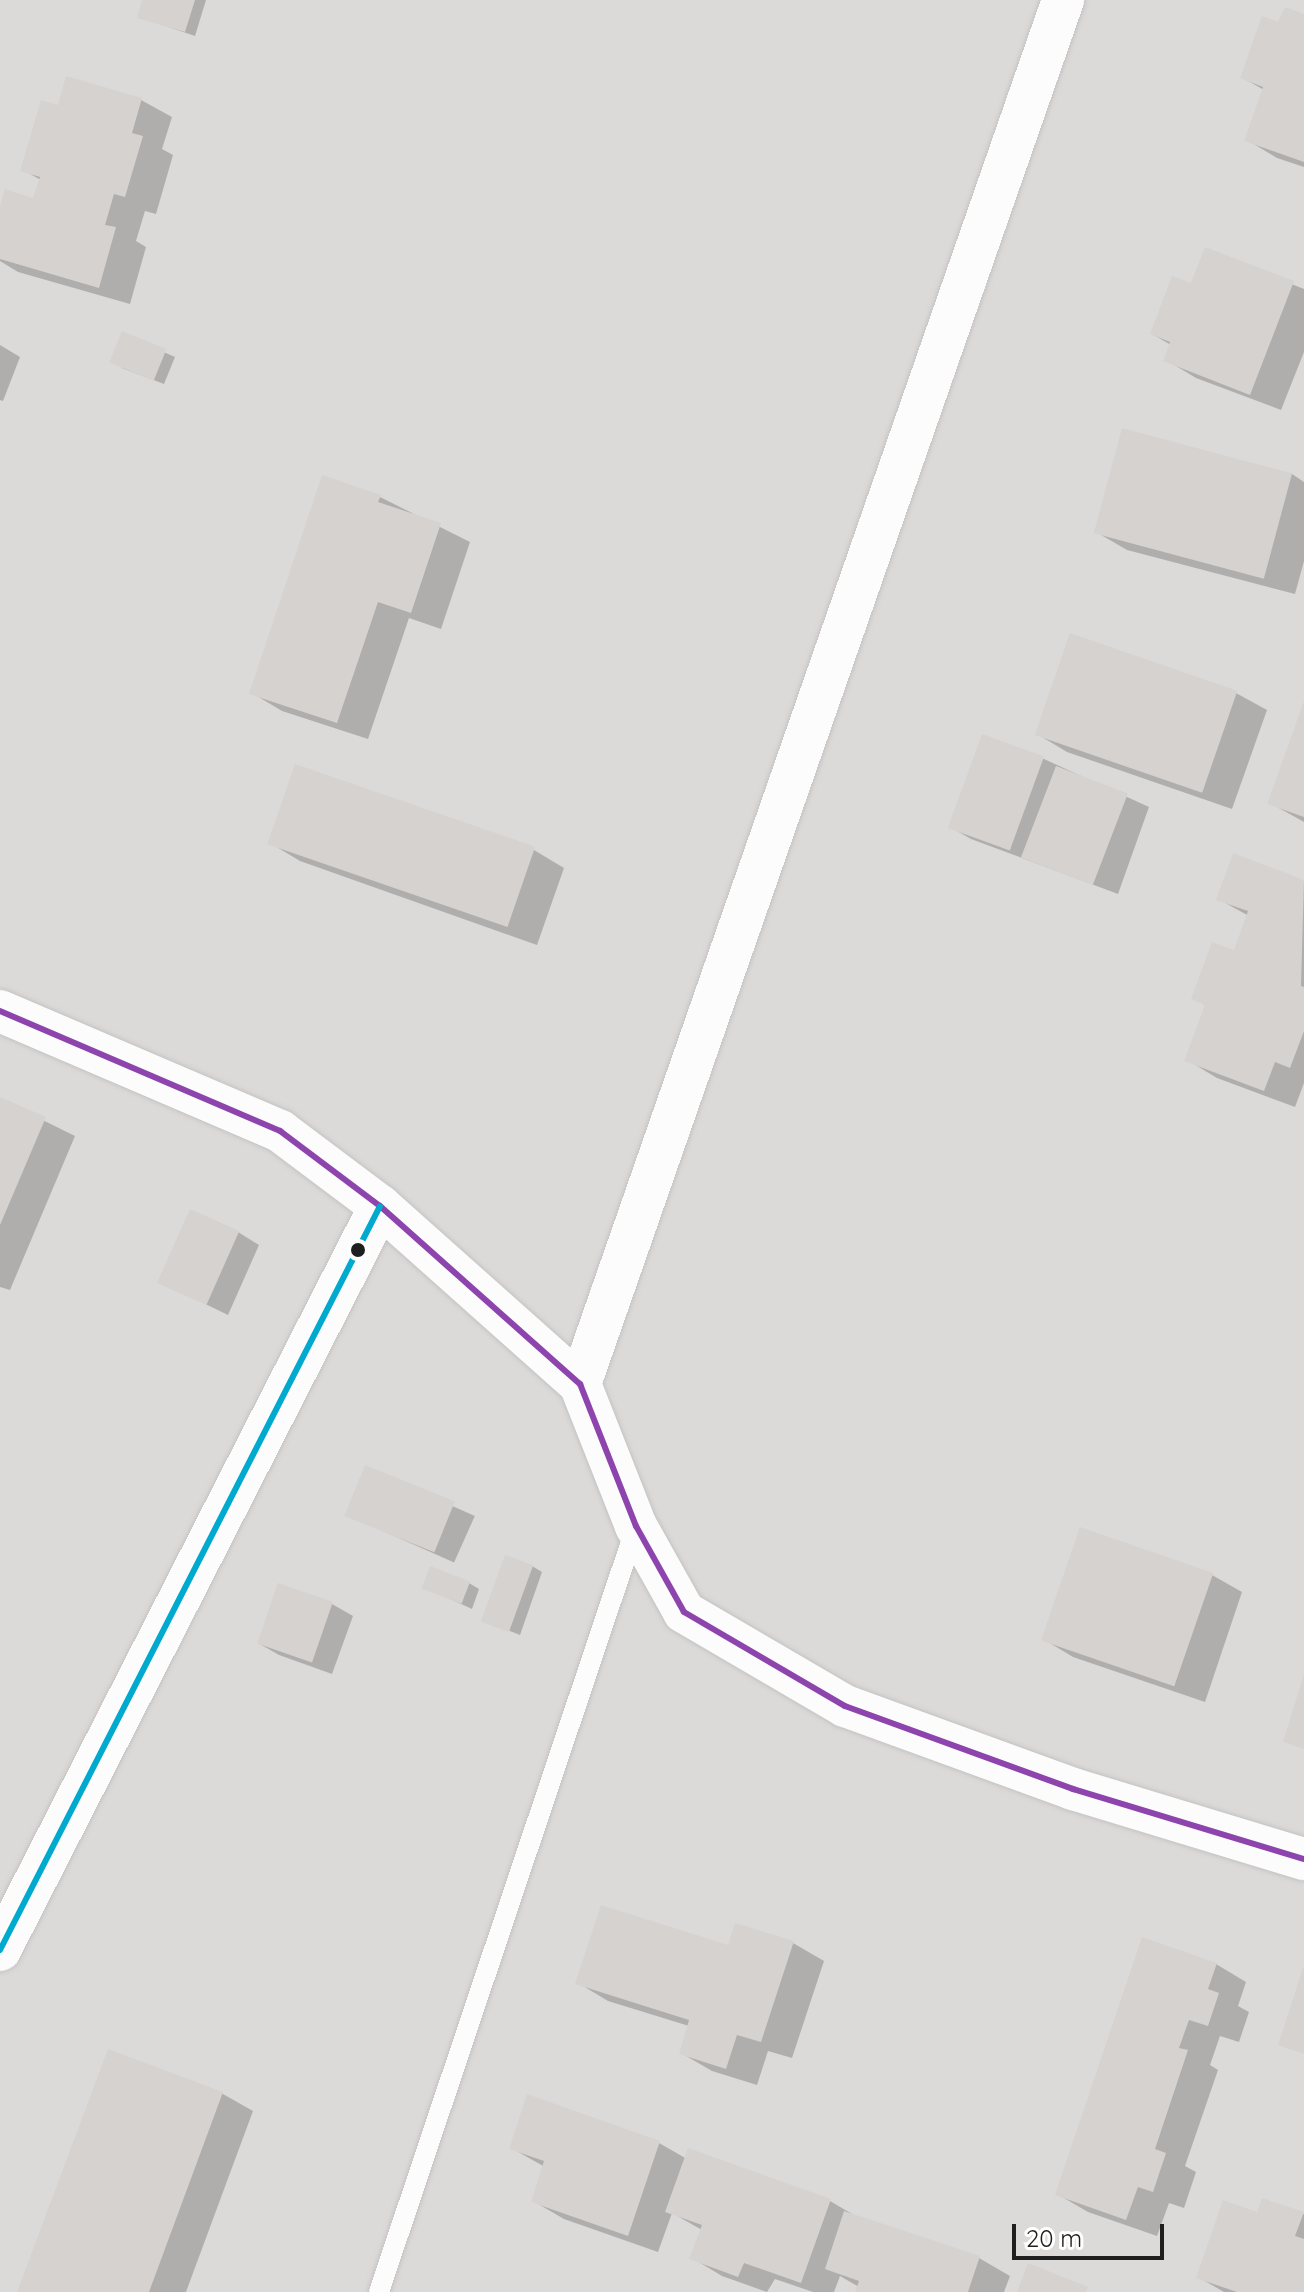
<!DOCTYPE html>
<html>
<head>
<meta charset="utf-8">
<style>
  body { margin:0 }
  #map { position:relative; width:1304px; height:2292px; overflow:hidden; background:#edeae8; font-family:Quicksand,sans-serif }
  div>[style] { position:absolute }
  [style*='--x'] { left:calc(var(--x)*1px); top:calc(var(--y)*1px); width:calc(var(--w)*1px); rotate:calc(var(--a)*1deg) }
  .residential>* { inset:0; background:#dcdad9; transform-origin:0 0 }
  .shadow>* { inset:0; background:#0003; transform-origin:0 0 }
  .building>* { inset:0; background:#d5d2d0; transform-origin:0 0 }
  .roads { filter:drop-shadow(0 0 2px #c4c3c2) drop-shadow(0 0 2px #c4c3c2) }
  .service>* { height:20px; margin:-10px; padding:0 10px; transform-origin:10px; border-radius:10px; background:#fcfcfc }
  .minor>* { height:42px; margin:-21px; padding:0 21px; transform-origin:21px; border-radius:21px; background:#fcfcfc }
  .bus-1>* { height:6px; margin:-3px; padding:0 3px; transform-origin:3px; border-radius:3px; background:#8e44ad }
  .bus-2>* { height:6px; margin:-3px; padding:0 3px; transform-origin:3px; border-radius:3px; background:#00a9ce }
  .dots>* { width:22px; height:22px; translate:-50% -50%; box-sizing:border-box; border:4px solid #fff; border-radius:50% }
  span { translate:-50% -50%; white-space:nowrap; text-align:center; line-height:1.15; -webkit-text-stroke:6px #fff; paint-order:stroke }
  .scale { position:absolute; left:1012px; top:2224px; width:152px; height:36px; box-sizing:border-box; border:4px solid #1f1f1f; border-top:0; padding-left:10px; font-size:24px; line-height:28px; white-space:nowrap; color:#1f1f1f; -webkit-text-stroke:6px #fff; paint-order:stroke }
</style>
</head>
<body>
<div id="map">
  <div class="residential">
    <div style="left:0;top:0;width:1304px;height:2292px"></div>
  </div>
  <div class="shadow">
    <div style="clip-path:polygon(145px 0,206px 0,195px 36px,139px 17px)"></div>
    <div style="clip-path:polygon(1304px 16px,1304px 167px,1277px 158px,1247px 140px,1264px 90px,1243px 78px,1280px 25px)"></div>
    <div style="clip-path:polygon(141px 100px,172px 117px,162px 149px,173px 155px,156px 214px,145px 211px,136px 241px,146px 247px,130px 304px,18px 272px,0 261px,0 213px,34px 201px,41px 180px,23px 170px,59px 107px)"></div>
    <div style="clip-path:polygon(1206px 250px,1304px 289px,1304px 352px,1281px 410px,1196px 378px,1166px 360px,1171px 345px,1152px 334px,1192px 286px)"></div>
    <div style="clip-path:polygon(123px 334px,175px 357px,164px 384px,122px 368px)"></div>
    <div style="clip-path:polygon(0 345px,20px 357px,3px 401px,0 400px)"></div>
    <div style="clip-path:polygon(1123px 430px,1292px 474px,1304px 482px,1304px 561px,1295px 594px,1127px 550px,1096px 532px)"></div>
    <div style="clip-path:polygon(380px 497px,470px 542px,441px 629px,409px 618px,368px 739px,282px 711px,252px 693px)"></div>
    <div style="clip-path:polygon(1236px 693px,1267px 710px,1232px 809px,1067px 752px,1037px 734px)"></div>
    <div style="clip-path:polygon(1304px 705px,1304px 822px,1270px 803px)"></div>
    <div style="clip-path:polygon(983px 737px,1044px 759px,1149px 807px,1118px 894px,971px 839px,950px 827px)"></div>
    <div style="clip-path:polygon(270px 843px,534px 850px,564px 868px,537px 945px,300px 861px)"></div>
    <div style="clip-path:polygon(1234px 856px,1304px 882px,1304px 1083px,1295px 1107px,1217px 1078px,1187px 1060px,1207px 1006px,1193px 998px,1236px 953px,1249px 916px,1218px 899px)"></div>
    <div style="clip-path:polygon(0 1099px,75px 1136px,10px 1290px,0 1287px)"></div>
    <div style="clip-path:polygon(238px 1232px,259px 1245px,228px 1315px,160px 1282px)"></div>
    <div style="left:367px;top:1468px;width:118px;height:51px;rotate:24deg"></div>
    <div style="clip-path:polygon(532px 1566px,542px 1572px,520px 1635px,484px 1621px)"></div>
    <div style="clip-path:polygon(1212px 1575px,1242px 1592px,1205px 1702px,1073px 1657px,1043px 1639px)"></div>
    <div style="clip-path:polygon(469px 1583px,479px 1589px,472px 1609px,424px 1587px)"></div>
    <div style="clip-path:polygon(332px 1604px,353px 1616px,332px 1674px,279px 1655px,258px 1643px)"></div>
    <div style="clip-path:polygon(793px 1943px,824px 1961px,792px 2058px,768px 2051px,757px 2085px,712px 2071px,681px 2053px,689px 2026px,608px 2001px,578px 1983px,729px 1947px)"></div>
    <div style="clip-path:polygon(1216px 1964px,1246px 1982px,1238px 2006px,1249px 2012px,1239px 2042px,1220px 2036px,1210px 2065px,1218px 2070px,1185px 2166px,1196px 2172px,1184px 2208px,1169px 2203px,1157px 2236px,1088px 2212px,1057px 2194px)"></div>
    <div style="clip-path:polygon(109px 2051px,223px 2094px,253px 2111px,186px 2292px,19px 2292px)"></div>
    <div style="clip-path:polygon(528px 2097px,659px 2143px,687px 2159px,830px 2201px,859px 2218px,979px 2258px,1010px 2276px,1004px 2292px,858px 2292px,859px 2287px,840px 2276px,834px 2292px,813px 2292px,775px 2279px,767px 2292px,722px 2276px,692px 2258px,702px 2230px,672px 2213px,658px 2252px,564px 2219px,533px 2201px,545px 2167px,511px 2148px)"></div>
    <div style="clip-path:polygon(1263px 2200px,1304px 2214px,1304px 2292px,1224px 2292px,1198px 2277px,1258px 2214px)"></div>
  </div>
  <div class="building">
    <div style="clip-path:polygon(142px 0,195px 0,185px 32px,137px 18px)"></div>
    <div style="clip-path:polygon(1285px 7px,1304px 14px,1304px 162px,1244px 141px,1263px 87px,1240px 78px,1262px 16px,1278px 22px)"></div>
    <div style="clip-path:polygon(66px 76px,142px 98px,132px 133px,143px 136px,125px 197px,114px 194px,105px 225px,116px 227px,99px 288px,0 259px,0 206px,5px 189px,33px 198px,40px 177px,20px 171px,41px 100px,58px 105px)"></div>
    <div style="clip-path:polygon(1205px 247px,1294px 281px,1250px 395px,1163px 361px,1170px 342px,1150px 334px,1172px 276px,1191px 283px)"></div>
    <div style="left:122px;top:331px;width:48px;height:34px;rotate:22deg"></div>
    <div style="left:1122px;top:428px;width:176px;height:109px;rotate:15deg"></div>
    <div style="clip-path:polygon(322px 475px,381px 495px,378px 502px,441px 523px,411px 613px,378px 602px,337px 723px,249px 694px)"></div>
    <div style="left:1070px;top:633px;width:177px;height:108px;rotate:19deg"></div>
    <div style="clip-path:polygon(1304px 701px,1304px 817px,1267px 804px)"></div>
    <div style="left:982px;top:734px;width:66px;height:100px;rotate:20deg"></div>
    <div style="left:295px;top:764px;width:254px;height:85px;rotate:19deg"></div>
    <div style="left:1056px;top:766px;width:77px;height:98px;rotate:21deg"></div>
    <div style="clip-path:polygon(1233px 853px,1304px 880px,1301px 986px,1304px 987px,1304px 1031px,1290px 1068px,1275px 1062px,1264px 1091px,1184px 1061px,1205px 1005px,1191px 999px,1212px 942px,1234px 950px,1248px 911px,1216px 900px)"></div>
    <div style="clip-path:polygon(0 1097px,46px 1117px,0 1225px)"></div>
    <div style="left:190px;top:1209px;width:54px;height:81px;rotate:24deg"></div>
    <div style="left:365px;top:1465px;width:97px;height:55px;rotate:22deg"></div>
    <div style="left:1080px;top:1527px;width:141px;height:120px;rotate:19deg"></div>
    <div style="left:505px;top:1555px;width:30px;height:71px;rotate:20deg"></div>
    <div style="left:430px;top:1566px;width:43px;height:24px;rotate:21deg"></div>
    <div style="left:278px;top:1583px;width:58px;height:64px;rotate:19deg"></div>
    <div style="clip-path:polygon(1304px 1674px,1304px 1749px,1283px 1742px)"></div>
    <div style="clip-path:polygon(601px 1905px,728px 1945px,735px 1923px,794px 1941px,761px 2042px,737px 2035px,726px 2069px,679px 2054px,689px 2020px,575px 1984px)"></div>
    <div style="clip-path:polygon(1142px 1937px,1217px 1963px,1208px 1989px,1219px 1993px,1208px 2026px,1189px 2020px,1179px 2048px,1188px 2050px,1155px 2149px,1166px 2153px,1153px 2192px,1138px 2187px,1126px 2220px,1055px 2195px)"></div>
    <div style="clip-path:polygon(1303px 1968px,1304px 1968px,1304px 2054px,1278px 2045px)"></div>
    <div style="clip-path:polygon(108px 2049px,223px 2092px,149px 2292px,17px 2292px)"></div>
    <div style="clip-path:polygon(527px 2094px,660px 2141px,628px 2236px,531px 2202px,544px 2161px,509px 2149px)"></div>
    <div style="clip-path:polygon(688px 2148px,831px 2199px,801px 2283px,744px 2263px,738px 2277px,689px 2259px,702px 2225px,665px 2212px)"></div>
    <div style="clip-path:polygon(1262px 2198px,1304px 2212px,1295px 2236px,1304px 2239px,1304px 2292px,1237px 2292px,1196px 2278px,1223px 2200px,1257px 2212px)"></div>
    <div style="clip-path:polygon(844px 2211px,980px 2256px,968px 2292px,855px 2292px,859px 2281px,825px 2269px)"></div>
    <div style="clip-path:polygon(1028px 2263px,1088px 2287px,1086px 2292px,1017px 2292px)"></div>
  </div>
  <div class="roads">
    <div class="service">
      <div style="--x:379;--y:2292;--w:804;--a:-71.43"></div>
    </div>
    <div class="minor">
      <div style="--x:0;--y:1011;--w:305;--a:23.2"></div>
      <div style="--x:280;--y:1131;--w:125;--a:36.9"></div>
      <div style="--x:380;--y:1206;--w:268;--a:41.7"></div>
      <div style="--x:580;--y:1384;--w:153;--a:68.5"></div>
      <div style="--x:636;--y:1526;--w:98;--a:60.8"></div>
      <div style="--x:684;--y:1612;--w:186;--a:30.3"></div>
      <div style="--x:845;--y:1706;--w:243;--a:20"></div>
      <div style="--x:1073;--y:1789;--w:241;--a:16.9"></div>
      <div style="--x:580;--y:1384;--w:1466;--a:-70.76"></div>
      <div style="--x:0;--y:1950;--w:835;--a:-62.94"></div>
    </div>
  </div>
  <div class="bus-1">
    <div style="--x:0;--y:1011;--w:305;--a:23.2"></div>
    <div style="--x:280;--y:1131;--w:125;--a:36.9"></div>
    <div style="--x:380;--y:1206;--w:268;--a:41.7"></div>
    <div style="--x:580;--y:1384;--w:153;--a:68.5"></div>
    <div style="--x:636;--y:1526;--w:98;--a:60.8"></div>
    <div style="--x:684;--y:1612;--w:186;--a:30.3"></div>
    <div style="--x:845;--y:1706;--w:243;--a:20"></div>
    <div style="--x:1073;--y:1789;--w:241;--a:16.9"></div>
  </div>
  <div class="bus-2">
    <div style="--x:0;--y:1950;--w:835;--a:-62.94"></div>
  </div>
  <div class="dots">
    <div style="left:358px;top:1250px;background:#1f1f1f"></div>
  </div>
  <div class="scale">20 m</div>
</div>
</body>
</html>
